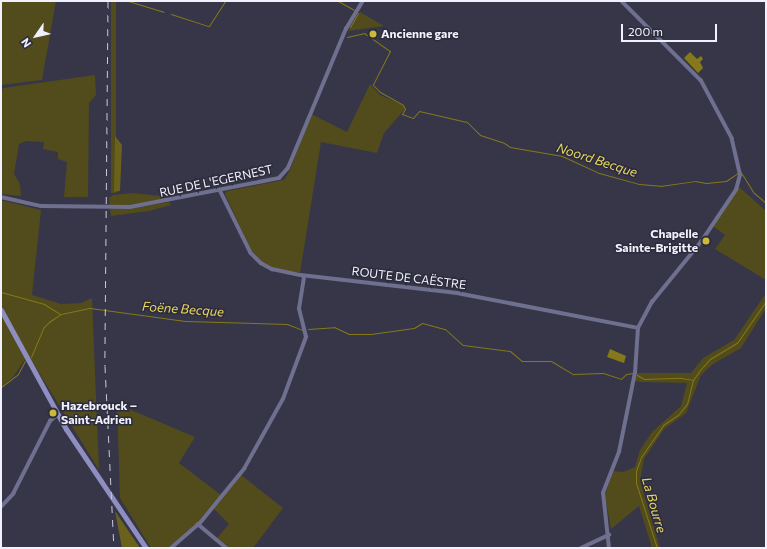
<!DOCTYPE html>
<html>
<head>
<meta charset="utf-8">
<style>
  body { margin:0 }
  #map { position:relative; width:767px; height:549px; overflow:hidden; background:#363648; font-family:Commissioner,sans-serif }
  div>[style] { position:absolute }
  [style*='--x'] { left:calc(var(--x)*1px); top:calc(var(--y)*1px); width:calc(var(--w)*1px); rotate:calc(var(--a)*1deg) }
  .green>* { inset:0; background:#524b1b; transform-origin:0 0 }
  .forest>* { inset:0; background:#6a611c }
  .water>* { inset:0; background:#857919 }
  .stream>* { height:1px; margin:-0.5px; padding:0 0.5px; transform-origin:0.5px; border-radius:0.5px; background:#857919 }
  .street>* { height:3.5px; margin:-1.75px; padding:0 1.75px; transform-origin:1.75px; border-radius:1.75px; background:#6f6f8f }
  .secondary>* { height:5px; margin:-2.5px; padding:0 2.5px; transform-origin:2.5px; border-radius:2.5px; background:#8e8ec0 }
  .rail>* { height:1px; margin-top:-0.5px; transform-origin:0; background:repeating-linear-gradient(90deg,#c8c8d5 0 7px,transparent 0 14px) }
  .dots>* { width:11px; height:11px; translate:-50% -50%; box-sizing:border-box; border:2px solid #2c2c3d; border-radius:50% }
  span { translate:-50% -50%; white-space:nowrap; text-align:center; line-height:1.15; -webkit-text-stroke:3px #2c2c3d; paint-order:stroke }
  .poi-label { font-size:12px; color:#f1f1fd; font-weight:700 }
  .left { translate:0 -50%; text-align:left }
  .right { translate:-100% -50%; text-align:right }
  .street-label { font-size:12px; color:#f1f1fd }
  .water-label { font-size:13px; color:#e8d75f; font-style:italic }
  .frame { position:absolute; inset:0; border:2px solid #f1f1fd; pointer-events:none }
  .north { position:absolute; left:16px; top:16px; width:40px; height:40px; -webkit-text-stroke:3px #2c2c3d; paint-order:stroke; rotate:236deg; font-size:11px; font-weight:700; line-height:16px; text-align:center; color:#f1f1fd }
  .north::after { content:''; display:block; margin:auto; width:14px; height:18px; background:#f1f1fd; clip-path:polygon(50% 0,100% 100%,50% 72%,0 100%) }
  .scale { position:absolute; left:621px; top:24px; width:96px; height:18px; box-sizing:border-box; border:2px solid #f1f1fd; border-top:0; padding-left:5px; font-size:12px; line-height:14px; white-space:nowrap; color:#f1f1fd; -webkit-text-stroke:3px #2c2c3d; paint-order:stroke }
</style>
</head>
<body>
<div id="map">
  <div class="green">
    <div style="clip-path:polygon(1px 1px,56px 1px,42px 80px,1px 85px)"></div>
    <div style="left:111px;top:1px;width:5px;height:192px"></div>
    <div style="clip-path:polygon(360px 12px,365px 15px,384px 26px,348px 31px)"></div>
    <div style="clip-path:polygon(95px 75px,96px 95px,89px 103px,88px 197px,64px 197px,67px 162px,58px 159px,58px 152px,43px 149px,44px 142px,26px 141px,19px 144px,14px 174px,20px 184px,21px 196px,1px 194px,1px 94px,3px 88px)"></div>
    <div style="clip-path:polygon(370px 84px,380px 95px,403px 105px,405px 109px,384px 133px,377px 153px,321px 142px,300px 273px,275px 269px,263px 263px,251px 250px,225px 194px,227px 191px,284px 180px,290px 170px,311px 114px,347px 132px)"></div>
    <div style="clip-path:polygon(739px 187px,766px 211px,766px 280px,715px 249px,725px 235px,713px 226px)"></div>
    <div style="clip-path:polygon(132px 193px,162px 196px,164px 199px,129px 205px,110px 205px,109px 198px,113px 195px)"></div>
    <div style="clip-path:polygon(1px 200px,41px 210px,32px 295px,61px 304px,81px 303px,92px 298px,99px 470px,28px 355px,13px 377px,1px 387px)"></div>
    <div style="clip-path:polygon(169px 202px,171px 205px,149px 211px,111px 216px,110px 209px,140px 207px)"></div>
    <div style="clip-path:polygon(766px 293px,766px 308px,741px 348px,713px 364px,701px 375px,686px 413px,664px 429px,644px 459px,640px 481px,660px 548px,652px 548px,639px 506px,611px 529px,605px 495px,613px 471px,623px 472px,635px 467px,640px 450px,652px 432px,681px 406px,687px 383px,640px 382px,635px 381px,637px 373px,691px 373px,703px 358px,734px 340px)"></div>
    <div style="clip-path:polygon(117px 404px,195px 437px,179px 463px,221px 495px,197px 523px,168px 548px,151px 548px,120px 498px)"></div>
    <div style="clip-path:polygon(241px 475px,283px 508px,253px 548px,229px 548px,217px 538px,229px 524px,213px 508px)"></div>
  </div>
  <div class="forest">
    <div style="clip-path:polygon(115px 136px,122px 145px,120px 191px,114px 192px)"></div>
    <div style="clip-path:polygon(115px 511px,140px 548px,122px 548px)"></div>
  </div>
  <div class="water">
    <div style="clip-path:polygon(690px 52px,697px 59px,701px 56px,703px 59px,700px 62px,703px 68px,698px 73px,684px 58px)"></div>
    <div style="clip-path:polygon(610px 349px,626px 356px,624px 363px,607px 357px)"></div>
  </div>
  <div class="stream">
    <div style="--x:128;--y:1;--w:37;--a:17"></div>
    <div style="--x:338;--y:1;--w:18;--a:29"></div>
    <div style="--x:171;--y:14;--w:40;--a:18"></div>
    <div style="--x:209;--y:26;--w:30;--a:-57"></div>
    <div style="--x:350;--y:27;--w:16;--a:-60"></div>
    <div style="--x:347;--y:37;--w:17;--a:-13"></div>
    <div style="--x:364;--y:33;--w:32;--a:35"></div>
    <div style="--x:390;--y:51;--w:38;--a:117"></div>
    <div style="--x:373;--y:85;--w:10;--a:45"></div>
    <div style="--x:380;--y:92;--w:26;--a:29"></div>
    <div style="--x:403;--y:105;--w:4;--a:63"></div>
    <div style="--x:405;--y:109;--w:6;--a:121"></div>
    <div style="--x:402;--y:114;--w:12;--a:20"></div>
    <div style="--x:413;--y:118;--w:9;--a:-49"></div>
    <div style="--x:419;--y:111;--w:49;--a:12.9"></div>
    <div style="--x:467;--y:122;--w:18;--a:45"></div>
    <div style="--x:480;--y:135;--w:25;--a:18"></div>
    <div style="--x:504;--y:143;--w:7;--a:34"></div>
    <div style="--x:510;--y:147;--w:53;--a:9.8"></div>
    <div style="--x:562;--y:156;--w:41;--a:24.7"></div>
    <div style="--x:599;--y:173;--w:41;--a:15.4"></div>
    <div style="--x:639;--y:184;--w:21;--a:5"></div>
    <div style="--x:660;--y:186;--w:35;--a:-8"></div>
    <div style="--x:695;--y:181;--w:11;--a:10"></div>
    <div style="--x:706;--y:183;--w:20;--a:-6"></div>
    <div style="--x:726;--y:181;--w:14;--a:-34"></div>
    <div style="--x:742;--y:174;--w:22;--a:58"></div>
    <div style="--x:754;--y:193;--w:16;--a:40"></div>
    <div style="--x:1;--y:292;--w:45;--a:15.6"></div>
    <div style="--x:44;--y:304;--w:19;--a:32"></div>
    <div style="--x:308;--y:329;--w:26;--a:-4"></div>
    <div style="--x:334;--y:327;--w:17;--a:25"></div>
    <div style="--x:349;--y:334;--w:22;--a:0"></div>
    <div style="--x:371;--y:334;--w:43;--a:-7.9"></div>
    <div style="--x:414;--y:328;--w:9;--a:-32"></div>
    <div style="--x:422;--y:323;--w:24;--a:15"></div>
    <div style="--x:445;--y:329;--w:24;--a:42"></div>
    <div style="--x:463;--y:345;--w:47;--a:7.3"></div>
    <div style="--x:510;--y:351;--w:16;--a:40"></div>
    <div style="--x:522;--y:361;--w:29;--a:0"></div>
    <div style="--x:551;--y:361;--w:26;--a:31"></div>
    <div style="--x:573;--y:374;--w:30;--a:-2"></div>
    <div style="--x:603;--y:373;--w:19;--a:18"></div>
    <div style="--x:621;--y:379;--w:7;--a:-45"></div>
    <div style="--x:626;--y:374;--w:7;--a:-8"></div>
    <div style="--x:31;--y:357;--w:33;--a:-67"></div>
    <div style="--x:44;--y:327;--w:7;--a:-45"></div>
    <div style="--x:49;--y:322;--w:14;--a:-34"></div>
    <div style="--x:61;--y:314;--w:30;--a:-12"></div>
    <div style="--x:90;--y:308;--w:96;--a:7.8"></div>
    <div style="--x:185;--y:321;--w:102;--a:1.7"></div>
    <div style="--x:287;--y:324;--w:17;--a:21"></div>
    <div style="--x:637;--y:375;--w:8;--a:30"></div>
    <div style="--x:644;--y:379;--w:37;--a:-2"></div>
    <div style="--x:681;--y:378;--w:12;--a:9"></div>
    <div style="--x:1;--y:387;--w:21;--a:-37"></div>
    <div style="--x:18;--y:374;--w:15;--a:-62"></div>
    <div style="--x:657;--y:548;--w:68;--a:-107.9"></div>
    <div style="--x:636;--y:483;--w:12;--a:-90"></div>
    <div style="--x:636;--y:471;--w:15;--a:-70"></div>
    <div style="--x:641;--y:457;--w:39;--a:-55"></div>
    <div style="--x:663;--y:425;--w:18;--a:-34"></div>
    <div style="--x:678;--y:415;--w:14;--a:-51"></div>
    <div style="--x:687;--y:404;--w:25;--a:-76"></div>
    <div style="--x:693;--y:380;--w:12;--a:-55"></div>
    <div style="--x:700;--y:370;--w:15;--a:-48"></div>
    <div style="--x:710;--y:359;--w:31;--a:-31"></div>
    <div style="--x:737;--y:343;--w:51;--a:-55.4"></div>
  </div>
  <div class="street">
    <div style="--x:220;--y:190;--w:70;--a:63.8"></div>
    <div style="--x:251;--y:253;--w:14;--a:45"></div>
    <div style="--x:261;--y:263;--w:13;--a:29"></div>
    <div style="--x:272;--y:269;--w:30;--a:12"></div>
    <div style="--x:301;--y:275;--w:157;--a:6.6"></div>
    <div style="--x:457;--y:293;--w:184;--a:10.9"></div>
    <div style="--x:1;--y:197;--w:41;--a:12.7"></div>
    <div style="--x:41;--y:206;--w:89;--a:0.6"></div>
    <div style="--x:130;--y:207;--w:152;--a:-11"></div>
    <div style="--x:279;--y:178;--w:13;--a:-48"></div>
    <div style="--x:288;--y:168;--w:151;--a:-67.4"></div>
    <div style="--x:346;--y:29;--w:33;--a:-59"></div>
    <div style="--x:1;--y:507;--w:18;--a:-47"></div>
    <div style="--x:13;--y:494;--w:82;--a:-63.1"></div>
    <div style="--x:50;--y:421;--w:9;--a:-41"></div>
    <div style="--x:198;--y:524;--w:38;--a:40"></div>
    <div style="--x:171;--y:548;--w:38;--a:-41"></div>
    <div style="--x:200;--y:523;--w:70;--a:-50.8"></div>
    <div style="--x:244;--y:469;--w:80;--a:-60.9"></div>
    <div style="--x:283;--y:399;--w:66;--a:-69.6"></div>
    <div style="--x:306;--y:337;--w:29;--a:-104"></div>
    <div style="--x:299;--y:309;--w:33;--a:-81"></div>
    <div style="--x:581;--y:548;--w:31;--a:-25"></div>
    <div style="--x:609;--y:548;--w:55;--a:-96.2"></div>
    <div style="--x:603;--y:493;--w:44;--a:-68.7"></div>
    <div style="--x:619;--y:452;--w:81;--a:-78.6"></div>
    <div style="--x:635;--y:373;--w:45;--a:-86.2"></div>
    <div style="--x:638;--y:328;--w:30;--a:-62"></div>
    <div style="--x:652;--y:302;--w:77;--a:-50.8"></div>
    <div style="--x:701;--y:242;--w:63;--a:-56.1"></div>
    <div style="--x:736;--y:190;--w:16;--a:-75"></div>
    <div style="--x:740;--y:175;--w:37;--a:-103"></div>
    <div style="--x:732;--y:139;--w:66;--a:-118.1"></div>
    <div style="--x:701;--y:81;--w:113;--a:-135"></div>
  </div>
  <div class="secondary">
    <div style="--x:1;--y:310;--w:136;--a:61.4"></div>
    <div style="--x:66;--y:429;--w:143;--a:56.1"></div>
  </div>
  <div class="rail">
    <div style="--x:108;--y:1;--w:365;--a:90.5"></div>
    <div style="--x:105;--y:366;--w:182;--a:87.2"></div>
  </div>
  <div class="dots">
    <div style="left:373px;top:34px;background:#cbb939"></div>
    <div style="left:706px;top:241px;background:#cbb939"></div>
    <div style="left:53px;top:413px;background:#cbb939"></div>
  </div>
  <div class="poi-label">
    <span class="left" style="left:381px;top:34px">Ancienne gare</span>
    <span class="right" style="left:698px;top:241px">Chapelle<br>Sainte-Brigitte</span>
    <span class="left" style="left:61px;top:413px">Hazebrouck –<br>Saint-Adrien</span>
  </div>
  <div class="street-label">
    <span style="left:216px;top:181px;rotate:-12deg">RUE DE L'EGERNEST</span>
    <span style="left:409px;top:278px;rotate:7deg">ROUTE DE CAËSTRE</span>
  </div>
  <div class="water-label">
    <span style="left:597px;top:160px;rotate:18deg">Noord Becque</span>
    <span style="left:183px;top:309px;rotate:4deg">Foëne Becque</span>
    <span style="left:654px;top:505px;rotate:74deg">La Bourre</span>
  </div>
  <div class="frame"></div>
  <div class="north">N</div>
  <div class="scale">200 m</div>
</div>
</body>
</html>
